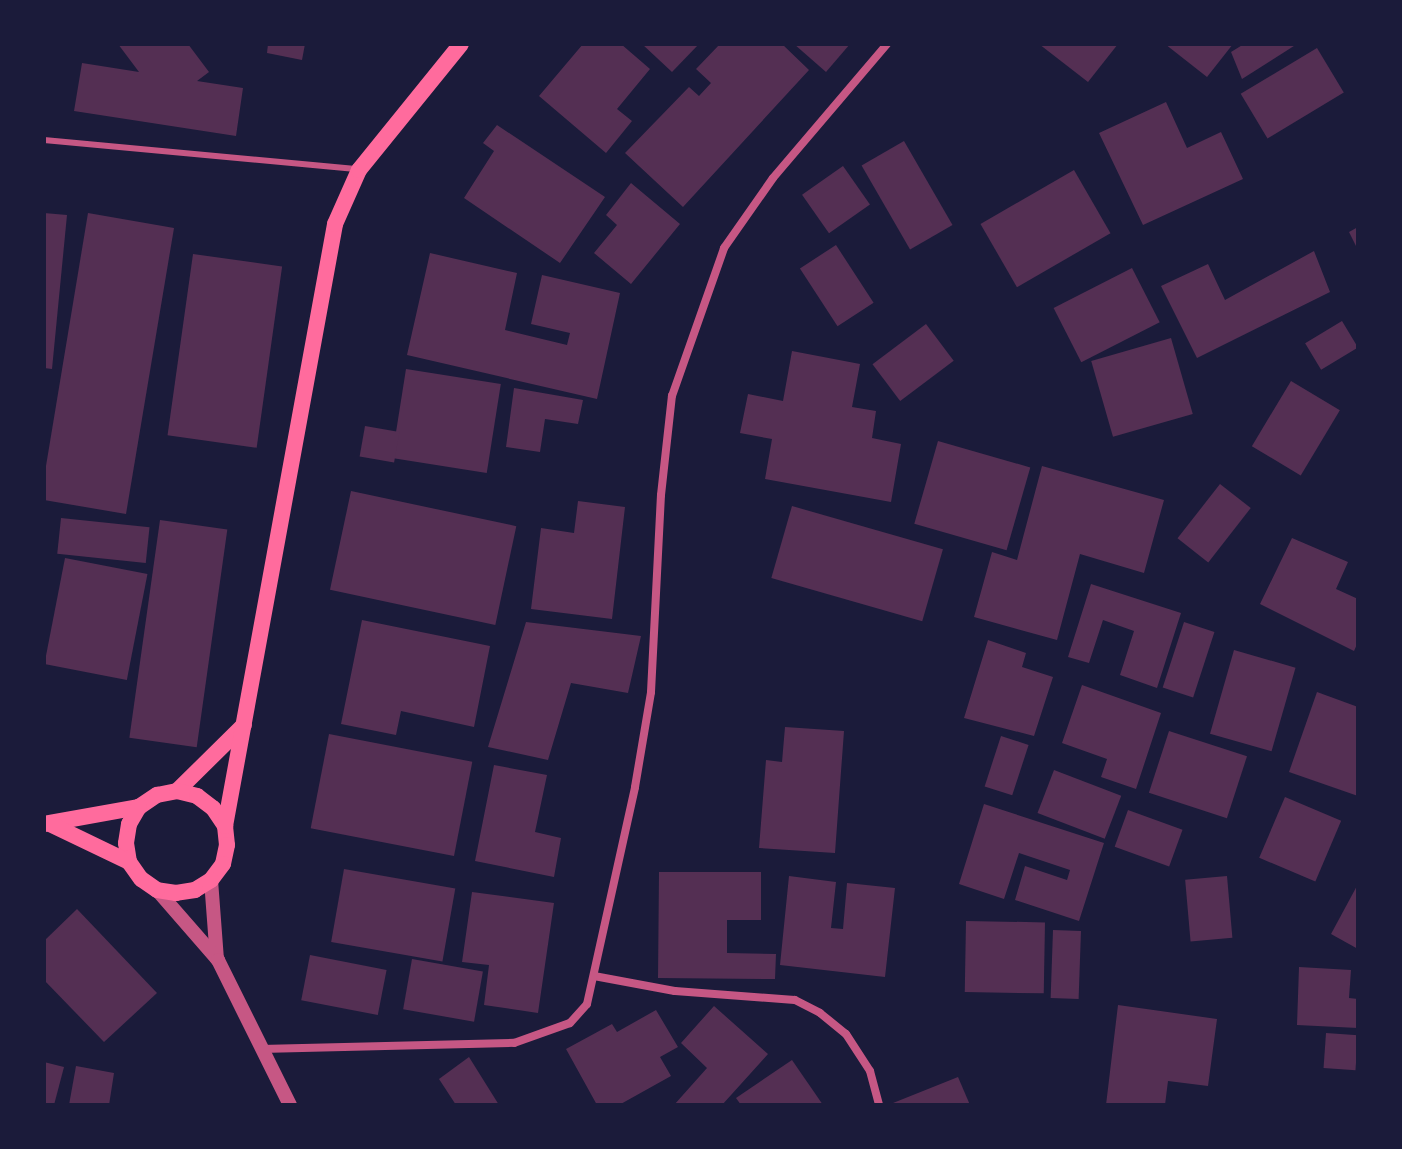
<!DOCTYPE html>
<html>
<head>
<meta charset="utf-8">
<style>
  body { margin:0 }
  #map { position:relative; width:1402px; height:1149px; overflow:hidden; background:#1b1b3a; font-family:Literata,serif }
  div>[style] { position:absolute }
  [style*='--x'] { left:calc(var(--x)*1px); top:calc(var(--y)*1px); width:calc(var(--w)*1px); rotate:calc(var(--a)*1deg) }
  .building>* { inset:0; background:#542f53; transform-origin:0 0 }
  .service>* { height:6px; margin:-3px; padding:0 3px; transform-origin:3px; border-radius:3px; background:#c65784 }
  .minor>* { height:8px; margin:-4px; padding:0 4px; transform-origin:4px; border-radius:4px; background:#c65784 }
  .tertiary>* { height:14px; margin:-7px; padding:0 7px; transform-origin:7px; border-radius:7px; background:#c65784 }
  .secondary>* { height:16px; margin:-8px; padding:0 8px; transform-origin:8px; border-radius:8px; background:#ff6b9d }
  span { translate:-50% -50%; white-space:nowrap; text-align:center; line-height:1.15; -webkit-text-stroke:7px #1b1b3a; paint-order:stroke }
  .frame { position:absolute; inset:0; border:46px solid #1b1b3a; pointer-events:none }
</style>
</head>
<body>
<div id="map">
  <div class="building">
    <div style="clip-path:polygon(118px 44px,188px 44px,209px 72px,197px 81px,243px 88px,236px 136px,74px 111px,82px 63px,139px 72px)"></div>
    <div style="clip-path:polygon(268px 44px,305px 44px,302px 60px,267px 53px)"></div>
    <div style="clip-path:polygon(583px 44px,621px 44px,650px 69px,617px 109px,632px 121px,606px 153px,539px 96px)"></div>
    <div style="clip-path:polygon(642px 44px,699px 44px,672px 72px)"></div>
    <div style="clip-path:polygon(720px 44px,782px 44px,809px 70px,683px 207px,625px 153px,689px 87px,699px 96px,711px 83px,696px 69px)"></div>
    <div style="clip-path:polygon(794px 44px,850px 44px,826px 72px)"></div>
    <div style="clip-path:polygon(1039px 44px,1118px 44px,1088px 82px)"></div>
    <div style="clip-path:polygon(1165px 44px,1233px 44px,1207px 77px)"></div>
    <div style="clip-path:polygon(1244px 44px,1297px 44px,1242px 79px,1231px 52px)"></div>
    <div style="left:1317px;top:48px;width:52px;height:89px;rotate:59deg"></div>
    <div style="clip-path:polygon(1166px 102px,1187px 148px,1221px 132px,1243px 179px,1143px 225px,1099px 133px)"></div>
    <div style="clip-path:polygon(497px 125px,605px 197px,560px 263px,464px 198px,494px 151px,483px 143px)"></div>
    <div style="left:904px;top:141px;width:97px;height:49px;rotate:60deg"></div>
    <div style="left:843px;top:166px;width:47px;height:50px;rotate:55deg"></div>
    <div style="left:1074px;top:170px;width:73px;height:108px;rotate:60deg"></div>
    <div style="clip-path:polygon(631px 183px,680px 224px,631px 284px,594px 253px,617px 225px,606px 215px)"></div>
    <div style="clip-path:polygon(44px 213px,67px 215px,52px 369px,44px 368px)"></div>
    <div style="clip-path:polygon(88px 213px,174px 228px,126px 514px,44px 500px,44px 478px)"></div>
    <div style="clip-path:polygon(1358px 227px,1358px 250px,1349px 232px)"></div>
    <div style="left:836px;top:245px;width:69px;height:43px;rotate:57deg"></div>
    <div style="clip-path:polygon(1314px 251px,1330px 292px,1197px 358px,1161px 286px,1208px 264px,1225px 300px)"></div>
    <div style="clip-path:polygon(430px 253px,517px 273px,505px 330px,567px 345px,570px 333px,531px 324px,542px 275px,620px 293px,597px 399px,407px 355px)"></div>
    <div style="left:193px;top:254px;width:90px;height:183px;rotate:8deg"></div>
    <div style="left:1132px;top:268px;width:61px;height:88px;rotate:63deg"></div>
    <div style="left:1342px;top:321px;width:31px;height:43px;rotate:59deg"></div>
    <div style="left:926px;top:324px;width:46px;height:67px;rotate:53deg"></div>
    <div style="left:1171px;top:338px;width:79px;height:83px;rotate:74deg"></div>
    <div style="clip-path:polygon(792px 351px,860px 364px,852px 407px,876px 411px,872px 438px,901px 444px,891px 502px,765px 479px,772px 439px,740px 433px,748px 394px,783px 401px)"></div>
    <div style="left:406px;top:369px;width:96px;height:90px;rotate:9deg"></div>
    <div style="left:1291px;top:381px;width:57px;height:76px;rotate:31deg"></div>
    <div style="clip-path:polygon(514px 388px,583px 400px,578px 424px,545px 419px,540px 452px,506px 447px)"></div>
    <div style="left:365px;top:426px;width:35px;height:31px;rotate:10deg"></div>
    <div style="left:938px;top:441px;width:96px;height:86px;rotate:16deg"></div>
    <div style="clip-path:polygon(1042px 466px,1164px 500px,1144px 573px,1080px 554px,1057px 640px,974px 617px,992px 552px,1017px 560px)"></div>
    <div style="left:1220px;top:484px;width:39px;height:69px;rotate:38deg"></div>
    <div style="left:351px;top:491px;width:169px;height:101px;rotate:12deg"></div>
    <div style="clip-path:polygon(578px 501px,625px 507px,612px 619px,531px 609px,541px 528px,574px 533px)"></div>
    <div style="left:792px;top:506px;width:157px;height:75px;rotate:16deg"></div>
    <div style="left:61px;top:518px;width:89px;height:36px;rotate:6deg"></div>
    <div style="left:160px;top:520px;width:68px;height:220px;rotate:8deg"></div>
    <div style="clip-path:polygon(1292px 538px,1348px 562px,1336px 589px,1358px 599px,1358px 642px,1354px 651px,1260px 604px)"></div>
    <div style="left:65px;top:558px;width:84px;height:108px;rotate:11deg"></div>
    <div style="clip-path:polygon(1091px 584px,1181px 613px,1157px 688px,1120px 675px,1134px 631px,1103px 620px,1089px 663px,1068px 657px)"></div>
    <div style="clip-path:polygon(362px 620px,490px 646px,474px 727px,401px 711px,396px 735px,341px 724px)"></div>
    <div style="clip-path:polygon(526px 622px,641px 636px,628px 693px,571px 683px,548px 760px,488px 747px)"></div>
    <div style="left:1184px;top:622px;width:32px;height:69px;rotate:18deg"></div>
    <div style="clip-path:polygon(988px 640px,1026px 653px,1022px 667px,1053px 677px,1034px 736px,964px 718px)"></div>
    <div style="left:1234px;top:650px;width:64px;height:87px;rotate:16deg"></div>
    <div style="clip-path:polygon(1082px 685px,1161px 713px,1136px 789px,1101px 777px,1107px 759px,1062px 743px)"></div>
    <div style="clip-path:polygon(1317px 692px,1358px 707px,1358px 796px,1289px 772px)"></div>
    <div style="clip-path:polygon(785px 727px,844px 731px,835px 853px,759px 848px,766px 760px,782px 762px)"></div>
    <div style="left:1169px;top:731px;width:82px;height:65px;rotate:18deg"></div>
    <div style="left:329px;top:734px;width:146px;height:96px;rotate:11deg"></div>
    <div style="left:1001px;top:736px;width:29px;height:53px;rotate:18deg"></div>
    <div style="clip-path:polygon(494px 765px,547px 775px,535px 832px,561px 838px,554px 877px,475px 861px)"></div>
    <div style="left:1054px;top:770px;width:72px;height:46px;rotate:21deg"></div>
    <div style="left:1285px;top:797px;width:61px;height:66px;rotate:23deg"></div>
    <div style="clip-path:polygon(984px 804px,1104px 843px,1079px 921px,1015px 900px,1025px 866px,1067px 880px,1070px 870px,1019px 853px,1004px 899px,959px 884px)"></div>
    <div style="left:1128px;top:810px;width:58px;height:39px;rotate:20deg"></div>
    <div style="left:344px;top:869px;width:113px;height:74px;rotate:10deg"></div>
    <div style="clip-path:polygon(659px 872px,761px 872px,761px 920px,727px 920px,727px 953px,776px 954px,775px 979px,658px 978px)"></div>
    <div style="clip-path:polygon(789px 876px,836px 882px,831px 928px,843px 929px,847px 883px,895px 888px,885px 977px,780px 965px)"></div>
    <div style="left:1227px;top:876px;width:62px;height:42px;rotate:85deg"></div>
    <div style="clip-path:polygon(1358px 884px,1358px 949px,1331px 934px)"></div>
    <div style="clip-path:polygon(472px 892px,554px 903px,538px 1013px,484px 1005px,489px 965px,462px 962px)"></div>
    <div style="clip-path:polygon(77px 909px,157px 993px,104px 1042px,44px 980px,44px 941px)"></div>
    <div style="left:966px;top:921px;width:79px;height:71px;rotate:1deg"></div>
    <div style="left:1053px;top:930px;width:28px;height:68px;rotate:2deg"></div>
    <div style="left:310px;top:955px;width:78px;height:46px;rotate:11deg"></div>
    <div style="left:412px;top:959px;width:72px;height:51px;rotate:10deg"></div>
    <div style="clip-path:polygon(1299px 967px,1351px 970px,1349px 998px,1358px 999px,1358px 1028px,1297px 1025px)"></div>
    <div style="clip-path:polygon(1118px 1005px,1217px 1019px,1208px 1086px,1168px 1081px,1165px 1105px,1106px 1105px)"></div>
    <div style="clip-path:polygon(714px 1006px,768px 1054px,722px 1105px,674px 1105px,707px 1068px,681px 1043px)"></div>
    <div style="clip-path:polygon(656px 1010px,678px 1047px,660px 1057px,671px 1076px,619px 1105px,597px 1105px,566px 1049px,612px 1024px,617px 1032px)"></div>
    <div style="left:1326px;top:1033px;width:32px;height:35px;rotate:4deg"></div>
    <div style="clip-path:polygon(469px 1057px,499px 1105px,456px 1105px,439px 1079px)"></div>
    <div style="clip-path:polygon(792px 1060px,823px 1105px,741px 1105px,736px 1098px)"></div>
    <div style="clip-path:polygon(44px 1062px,64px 1067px,54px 1105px,44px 1105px)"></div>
    <div style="clip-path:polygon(76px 1066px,114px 1073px,109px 1105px,69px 1105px)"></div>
    <div style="clip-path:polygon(958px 1077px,970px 1105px,888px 1105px)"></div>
  </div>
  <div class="service">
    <div style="--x:44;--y:140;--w:313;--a:5.3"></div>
  </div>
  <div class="minor">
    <div style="--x:594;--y:976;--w:82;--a:10.5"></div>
    <div style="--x:675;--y:991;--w:120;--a:4.3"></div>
    <div style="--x:795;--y:1000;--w:28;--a:27"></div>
    <div style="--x:820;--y:1013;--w:33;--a:39"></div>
    <div style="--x:846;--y:1034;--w:44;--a:57"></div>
    <div style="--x:870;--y:1071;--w:35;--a:75"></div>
    <div style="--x:261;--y:1049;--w:253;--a:-1.4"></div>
    <div style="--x:514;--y:1043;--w:59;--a:-19.7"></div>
    <div style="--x:570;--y:1023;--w:25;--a:-48"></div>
    <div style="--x:587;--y:1004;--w:222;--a:-77.5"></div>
    <div style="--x:635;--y:787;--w:96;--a:-80.4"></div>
    <div style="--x:651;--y:692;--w:197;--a:-87.1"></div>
    <div style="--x:661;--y:495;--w:100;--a:-83.7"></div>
    <div style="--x:672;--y:396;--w:157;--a:-70.6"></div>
    <div style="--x:724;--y:248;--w:85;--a:-55"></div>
    <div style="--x:773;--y:178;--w:176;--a:-49.6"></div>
  </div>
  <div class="tertiary">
    <div style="--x:211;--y:880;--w:79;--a:85.7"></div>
    <div style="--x:157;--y:890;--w:93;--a:48.9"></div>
    <div style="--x:218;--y:960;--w:162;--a:63.6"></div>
  </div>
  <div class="secondary">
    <div style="--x:177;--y:791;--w:94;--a:-44.6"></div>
    <div style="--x:44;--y:824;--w:97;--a:-10.1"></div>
    <div style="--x:139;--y:807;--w:22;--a:-34"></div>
    <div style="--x:157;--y:795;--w:20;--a:-11"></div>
    <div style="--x:177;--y:791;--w:21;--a:14"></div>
    <div style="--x:197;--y:796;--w:20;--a:37"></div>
    <div style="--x:213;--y:808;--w:22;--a:56"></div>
    <div style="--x:225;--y:826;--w:19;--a:84"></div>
    <div style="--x:227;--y:845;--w:19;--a:102"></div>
    <div style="--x:223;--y:864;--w:20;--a:127"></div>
    <div style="--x:211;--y:880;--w:19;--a:148"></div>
    <div style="--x:195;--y:890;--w:19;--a:171"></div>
    <div style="--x:176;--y:893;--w:19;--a:-171"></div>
    <div style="--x:157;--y:890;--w:19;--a:-145"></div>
    <div style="--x:141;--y:879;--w:21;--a:-125"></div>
    <div style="--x:129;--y:862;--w:19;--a:-99"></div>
    <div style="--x:126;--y:843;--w:19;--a:-81"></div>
    <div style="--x:129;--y:824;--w:20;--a:-60"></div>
    <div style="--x:50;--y:824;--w:88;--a:25.7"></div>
    <div style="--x:225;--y:826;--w:612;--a:-79.64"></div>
    <div style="--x:335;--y:224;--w:59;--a:-66"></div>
    <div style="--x:359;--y:170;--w:162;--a:-51"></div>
  </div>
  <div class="frame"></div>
</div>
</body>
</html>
